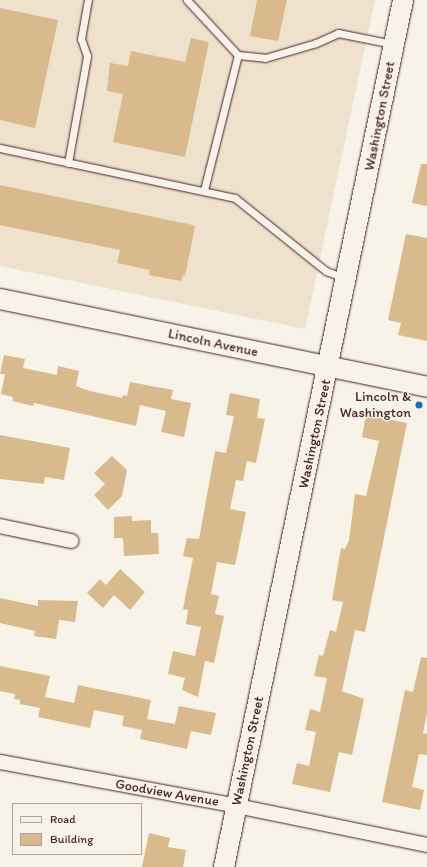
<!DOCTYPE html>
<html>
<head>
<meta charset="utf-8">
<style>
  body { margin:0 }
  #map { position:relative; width:427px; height:867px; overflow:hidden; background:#f7f3e8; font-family:Itim,sans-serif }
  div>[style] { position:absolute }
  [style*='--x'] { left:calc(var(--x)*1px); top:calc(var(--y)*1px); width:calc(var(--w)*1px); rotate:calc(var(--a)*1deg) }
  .built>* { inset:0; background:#eee2cc }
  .building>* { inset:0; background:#d9ba8c }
  .roads { filter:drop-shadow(0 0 1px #4a1f2b) drop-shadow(0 0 1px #4a1f2b) }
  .lane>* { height:7px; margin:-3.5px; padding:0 3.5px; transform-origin:3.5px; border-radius:3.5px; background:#f7f3e8 }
  .street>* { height:14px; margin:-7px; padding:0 7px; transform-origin:7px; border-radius:7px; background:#f7f3e8 }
  .secondary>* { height:20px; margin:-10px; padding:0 10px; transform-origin:10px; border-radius:10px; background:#f7f3e8 }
  .dots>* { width:11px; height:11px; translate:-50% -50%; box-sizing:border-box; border:2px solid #f7f3e8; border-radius:50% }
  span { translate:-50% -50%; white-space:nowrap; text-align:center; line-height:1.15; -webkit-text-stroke:3px #f7f3e8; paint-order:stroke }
  .street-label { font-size:14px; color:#4a1f2b }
  .poi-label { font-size:14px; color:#4a1f2b }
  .right { translate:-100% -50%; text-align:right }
  .legend { position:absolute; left:12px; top:803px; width:130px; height:52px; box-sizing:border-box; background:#f7f3e8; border:1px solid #b29e9c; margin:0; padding:5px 7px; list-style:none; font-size:12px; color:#4a1f2b }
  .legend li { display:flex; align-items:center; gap:8px; height:20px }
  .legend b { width:20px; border:1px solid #b29e9c }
</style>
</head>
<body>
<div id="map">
  <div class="built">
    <div style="clip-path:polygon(0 0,375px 0,305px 329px,0 266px)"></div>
  </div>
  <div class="building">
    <div style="clip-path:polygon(257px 0,287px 0,278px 41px,250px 36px)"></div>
    <div style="clip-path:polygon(0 8px,58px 20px,35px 128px,0 120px)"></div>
    <div style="clip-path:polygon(191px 38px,209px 42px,185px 157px,113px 142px,123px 94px,107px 91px,110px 63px,128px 66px,131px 51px,185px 62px)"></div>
    <div style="clip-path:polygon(421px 164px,427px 164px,427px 206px,412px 203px)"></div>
    <div style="clip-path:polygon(0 185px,193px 225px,195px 227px,185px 276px,183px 275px,181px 281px,149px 275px,150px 270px,117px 263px,120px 250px,0 225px)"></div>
    <div style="clip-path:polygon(406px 234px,427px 238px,427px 341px,398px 335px,401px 323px,388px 320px)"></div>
    <div style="clip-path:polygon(4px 355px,25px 359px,23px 368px,57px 375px,58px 366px,79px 371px,76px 386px,90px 391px,122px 398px,123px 395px,127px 396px,130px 382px,173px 390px,171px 399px,191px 403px,184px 437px,161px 432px,166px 411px,140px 405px,136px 426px,34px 403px,33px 406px,12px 401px,13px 397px,1px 394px,5px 374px,0 374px)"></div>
    <div style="clip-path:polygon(230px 393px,260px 399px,257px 418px,265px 419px,256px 463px,247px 461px,243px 481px,236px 480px,230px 509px,246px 512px,235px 565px,217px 562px,211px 594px,219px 596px,215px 614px,224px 616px,214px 663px,205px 661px,198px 697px,182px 690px,185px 678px,168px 674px,173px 651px,195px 656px,201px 627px,186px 624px,188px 610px,183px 609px,193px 558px,183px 556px,187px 538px,199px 539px,215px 451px,226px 453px,234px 416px,226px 415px)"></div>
    <div style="clip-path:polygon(366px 415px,407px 423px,365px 632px,355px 630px,342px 691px,364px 699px,352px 755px,339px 752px,330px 792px,292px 784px,297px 763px,309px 766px,316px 732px,305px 730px,310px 709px,320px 712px,327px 678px,314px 676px,319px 655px,323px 656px,330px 630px,336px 632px,343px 602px,332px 600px,341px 548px,345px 549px,349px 540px,355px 494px,366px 496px,379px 441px,362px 437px)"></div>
    <div style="clip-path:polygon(0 435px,70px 448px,64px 480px,45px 477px,44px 484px,0 479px)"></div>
    <div style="clip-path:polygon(112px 456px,127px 470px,122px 496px,108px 510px,94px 495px,105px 484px,94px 473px)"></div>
    <div style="clip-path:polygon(132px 516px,132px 521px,151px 520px,151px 533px,158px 533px,159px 554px,124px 556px,123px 538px,114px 538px,114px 517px)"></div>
    <div style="clip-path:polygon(120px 569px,145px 592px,130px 610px,114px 595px,103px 608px,87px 593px,100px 579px,106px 585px)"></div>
    <div style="clip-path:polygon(0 598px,38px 606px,38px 600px,78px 601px,75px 622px,59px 620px,56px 639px,34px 636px,35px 631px,0 623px)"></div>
    <div style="clip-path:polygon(421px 657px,427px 658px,427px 713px,423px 733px,427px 734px,427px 755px,419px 754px,412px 787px,424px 790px,420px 810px,382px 802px,405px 690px,413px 692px)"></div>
    <div style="clip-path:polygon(0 666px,50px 676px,45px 697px,74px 703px,78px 685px,151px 700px,147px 719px,175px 724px,179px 706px,216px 713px,211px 735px,191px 731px,187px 749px,140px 739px,142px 730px,122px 726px,124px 716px,94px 710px,90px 728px,38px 717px,40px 708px,20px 704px,20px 700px,14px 699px,15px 694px,0 691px)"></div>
    <div style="clip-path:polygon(149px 833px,170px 838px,168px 847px,186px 850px,183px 867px,142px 867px)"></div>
  </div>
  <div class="roads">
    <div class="lane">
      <div style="--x:187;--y:0;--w:75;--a:47.2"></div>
      <div style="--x:238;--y:55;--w:27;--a:6"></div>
      <div style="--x:265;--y:58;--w:53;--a:-16.4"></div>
      <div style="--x:316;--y:43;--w:24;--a:-24"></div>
      <div style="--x:338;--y:33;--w:56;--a:11.3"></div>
      <div style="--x:0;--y:148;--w:240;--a:12"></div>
      <div style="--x:235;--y:198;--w:117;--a:38.7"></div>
      <div style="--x:326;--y:271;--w:20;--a:20"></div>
      <div style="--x:68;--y:163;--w:109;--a:-79.9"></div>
      <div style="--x:87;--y:56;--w:18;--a:-109"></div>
      <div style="--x:81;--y:39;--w:40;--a:-80"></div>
      <div style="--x:204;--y:190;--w:139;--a:-75.9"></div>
    </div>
    <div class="street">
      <div style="--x:0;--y:526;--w:73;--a:11.9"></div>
      <div style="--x:0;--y:762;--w:241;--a:10.5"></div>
      <div style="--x:237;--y:806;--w:194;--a:11.6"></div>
    </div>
    <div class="secondary">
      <div style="--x:0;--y:299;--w:436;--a:11.6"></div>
      <div style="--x:224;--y:867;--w:885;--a:-78.33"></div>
    </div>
  </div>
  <div class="dots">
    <div style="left:419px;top:405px;background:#1f6fb2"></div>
  </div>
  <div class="street-label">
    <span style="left:380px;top:116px;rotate:-79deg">Washington Street</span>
    <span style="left:213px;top:343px;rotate:12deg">Lincoln Avenue</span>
    <span style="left:315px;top:434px;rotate:-78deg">Washington Street</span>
    <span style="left:248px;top:751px;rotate:-78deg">Washington Street</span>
    <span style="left:167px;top:793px;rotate:10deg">Goodview Avenue</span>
  </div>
  <div class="poi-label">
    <span class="right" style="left:411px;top:405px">Lincoln &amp;<br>Washington</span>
  </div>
  <ul class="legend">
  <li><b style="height:5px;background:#f7f3e8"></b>Road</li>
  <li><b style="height:11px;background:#d9ba8c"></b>Building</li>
  </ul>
</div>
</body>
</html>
